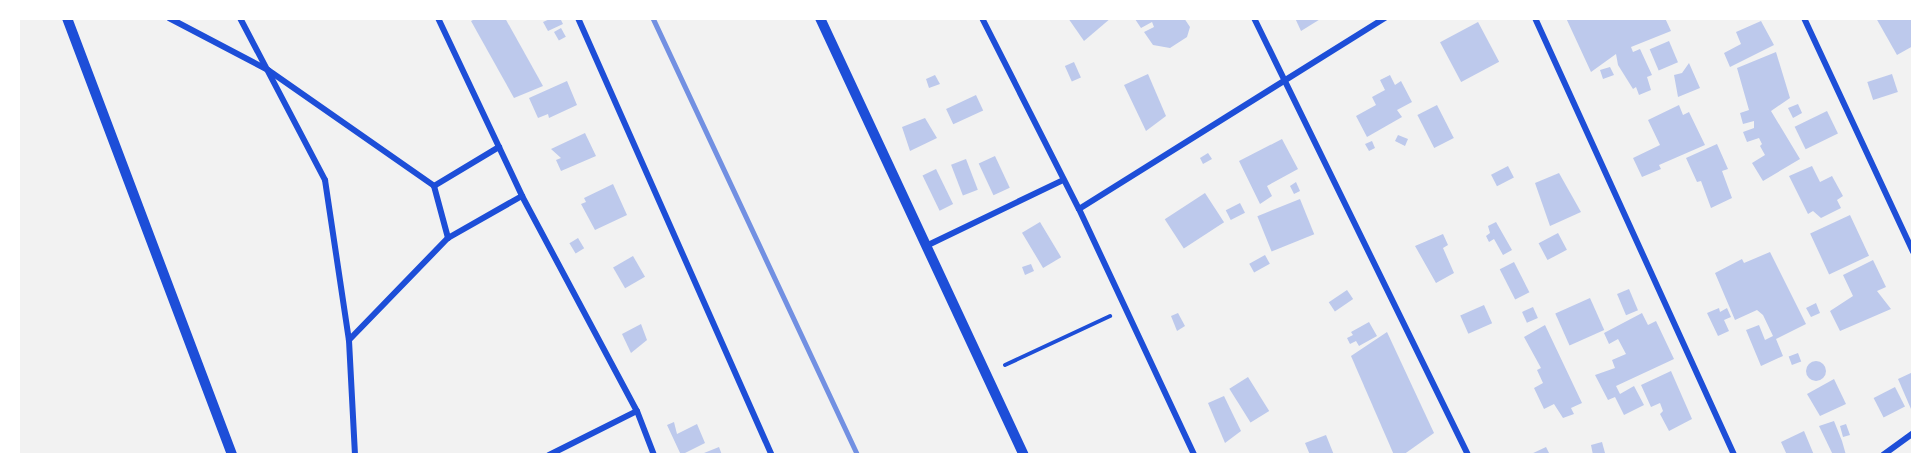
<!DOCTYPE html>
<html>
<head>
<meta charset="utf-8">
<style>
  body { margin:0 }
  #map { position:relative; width:1931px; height:473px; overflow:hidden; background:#f2f2f2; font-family:Mulish,sans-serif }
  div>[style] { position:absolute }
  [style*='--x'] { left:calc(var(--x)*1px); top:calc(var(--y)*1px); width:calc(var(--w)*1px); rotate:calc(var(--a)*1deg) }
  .building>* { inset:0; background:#bdc9ec; transform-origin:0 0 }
  .round { border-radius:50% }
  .path>* { height:4px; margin:-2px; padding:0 2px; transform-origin:2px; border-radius:2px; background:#1d4ed8 }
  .minor>* { height:6px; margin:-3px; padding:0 3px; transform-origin:3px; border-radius:3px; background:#1d4ed8 }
  .tertiary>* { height:10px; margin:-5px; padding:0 5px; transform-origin:5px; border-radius:5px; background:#1d4ed8 }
  .rail>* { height:4.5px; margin:-2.25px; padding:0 2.25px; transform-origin:2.25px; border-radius:2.25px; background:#7290e2 }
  span { translate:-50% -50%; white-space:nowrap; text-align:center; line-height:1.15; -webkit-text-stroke:4.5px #fff; paint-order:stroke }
  .frame { position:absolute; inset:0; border:20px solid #fff; pointer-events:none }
</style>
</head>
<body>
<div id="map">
  <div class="building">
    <div style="clip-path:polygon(477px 18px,505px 18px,543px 86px,514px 98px,471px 21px)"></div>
    <div style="clip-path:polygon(552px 18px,560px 18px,563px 24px,548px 31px,543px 22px)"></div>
    <div style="clip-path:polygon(1068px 18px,1111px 18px,1084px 41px)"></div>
    <div style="clip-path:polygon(1184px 18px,1190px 27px,1187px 37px,1170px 48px,1153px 45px,1144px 32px,1154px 27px,1152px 22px,1141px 28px,1135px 19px)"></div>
    <div style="clip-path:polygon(1295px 18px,1322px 18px,1301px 31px)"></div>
    <div style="clip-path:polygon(1566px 18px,1665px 18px,1671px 31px,1631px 47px,1633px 52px,1640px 49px,1652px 75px,1647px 77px,1651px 90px,1639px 95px,1636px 87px,1633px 89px,1618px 65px,1616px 54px,1591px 72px)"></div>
    <div style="clip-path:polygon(1876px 18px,1913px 18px,1913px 46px,1897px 55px)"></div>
    <div style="clip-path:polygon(1761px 21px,1774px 45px,1730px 67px,1724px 53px,1741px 44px,1736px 32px)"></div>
    <div style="left:1478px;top:22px;width:45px;height:43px;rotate:62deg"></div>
    <div style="left:561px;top:28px;width:10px;height:8px;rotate:61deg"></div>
    <div style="left:1669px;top:41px;width:23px;height:21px;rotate:67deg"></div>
    <div style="clip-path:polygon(1776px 52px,1790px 98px,1771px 111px,1800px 159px,1763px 181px,1752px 163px,1765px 155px,1760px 146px,1762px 144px,1759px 138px,1747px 142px,1743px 132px,1754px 128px,1754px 121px,1743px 124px,1740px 113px,1749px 110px,1737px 68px)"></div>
    <div style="left:1074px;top:62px;width:17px;height:10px;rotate:66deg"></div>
    <div style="clip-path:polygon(1689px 63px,1700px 88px,1678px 97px,1674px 75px,1682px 73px)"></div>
    <div style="clip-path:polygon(1610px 67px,1614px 75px,1603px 79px,1600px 70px)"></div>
    <div style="clip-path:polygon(1148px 74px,1166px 116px,1146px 131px,1124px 85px)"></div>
    <div style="left:1892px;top:74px;width:19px;height:26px;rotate:72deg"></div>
    <div style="clip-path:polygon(935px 75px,940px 84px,929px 88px,926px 79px)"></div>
    <div style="clip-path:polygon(1390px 75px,1395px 85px,1401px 81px,1412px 102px,1397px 110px,1402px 117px,1367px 137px,1356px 116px,1376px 105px,1372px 97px,1385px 90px,1380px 80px)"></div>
    <div style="clip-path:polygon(567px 81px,577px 105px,549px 118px,548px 114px,538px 118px,529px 98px)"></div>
    <div style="left:976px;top:95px;width:17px;height:33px;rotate:65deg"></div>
    <div style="clip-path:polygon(1798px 104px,1802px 113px,1793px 118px,1788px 108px)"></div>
    <div style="left:1437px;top:105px;width:37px;height:22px;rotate:63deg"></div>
    <div style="clip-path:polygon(1679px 105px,1683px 115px,1689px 112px,1705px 145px,1659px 165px,1661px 169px,1642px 177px,1633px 158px,1660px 145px,1648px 120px)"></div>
    <div style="left:1827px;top:111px;width:25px;height:36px;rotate:64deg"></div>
    <div style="clip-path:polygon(925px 118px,937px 138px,910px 151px,902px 127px)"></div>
    <div style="clip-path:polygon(585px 133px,596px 156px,561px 171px,556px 160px,561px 158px,551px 149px)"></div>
    <div style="clip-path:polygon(1398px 135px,1408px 139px,1405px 146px,1395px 141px)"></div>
    <div style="clip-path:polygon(1282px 139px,1298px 169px,1267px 186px,1272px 196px,1260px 204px,1239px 161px)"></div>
    <div style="clip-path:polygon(1372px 141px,1375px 148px,1369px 151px,1365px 144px)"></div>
    <div style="clip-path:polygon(1717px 144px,1728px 169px,1722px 171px,1732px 198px,1711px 208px,1701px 181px,1697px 182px,1686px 158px)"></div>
    <div style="clip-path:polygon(1208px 153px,1212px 159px,1203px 164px,1200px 158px)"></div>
    <div style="left:995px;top:156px;width:35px;height:18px;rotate:65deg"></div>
    <div style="left:966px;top:159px;width:33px;height:16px;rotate:69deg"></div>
    <div style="left:1508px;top:166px;width:13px;height:19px;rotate:63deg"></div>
    <div style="clip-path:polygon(1812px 166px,1820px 182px,1832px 176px,1843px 196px,1837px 200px,1841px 208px,1821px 218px,1813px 211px,1808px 214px,1789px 176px)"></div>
    <div style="left:936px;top:169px;width:39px;height:15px;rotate:64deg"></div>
    <div style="clip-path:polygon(1559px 173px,1581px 212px,1550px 226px,1535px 183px)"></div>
    <div style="clip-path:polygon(1296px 182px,1300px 191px,1294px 194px,1290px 186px)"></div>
    <div style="clip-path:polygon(613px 184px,627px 215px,595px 230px,581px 204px,586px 202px,584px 198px)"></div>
    <div style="left:1205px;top:193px;width:35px;height:48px;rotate:57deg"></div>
    <div style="left:1300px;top:199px;width:38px;height:46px;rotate:68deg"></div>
    <div style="left:1240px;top:203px;width:11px;height:16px;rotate:63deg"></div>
    <div style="left:1850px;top:215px;width:45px;height:44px;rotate:65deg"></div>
    <div style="left:1040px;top:222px;width:41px;height:21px;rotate:59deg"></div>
    <div style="clip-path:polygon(1496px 222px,1512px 250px,1503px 255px,1494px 239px,1489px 242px,1486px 236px,1490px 233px,1488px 226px)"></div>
    <div style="left:1558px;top:233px;width:19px;height:22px;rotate:62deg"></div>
    <div style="clip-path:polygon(1443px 234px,1448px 245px,1443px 248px,1454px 273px,1436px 283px,1415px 246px)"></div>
    <div style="left:578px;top:238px;width:12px;height:10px;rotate:59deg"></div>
    <div style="clip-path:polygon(1770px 252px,1806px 324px,1776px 339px,1783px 356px,1761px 366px,1746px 330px,1759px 325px,1765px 340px,1773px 336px,1763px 315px,1757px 310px,1735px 320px,1715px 273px,1742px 259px,1744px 263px)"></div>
    <div style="left:1265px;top:255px;width:10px;height:18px;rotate:61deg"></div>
    <div style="left:633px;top:256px;width:24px;height:23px;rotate:60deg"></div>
    <div style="clip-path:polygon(1873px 260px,1886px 287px,1877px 291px,1891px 309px,1840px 331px,1830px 311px,1853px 296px,1843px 275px)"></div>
    <div style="left:1514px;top:262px;width:34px;height:16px;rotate:63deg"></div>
    <div style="clip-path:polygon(1031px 264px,1034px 271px,1025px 275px,1022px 267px)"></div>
    <div style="left:1629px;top:289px;width:23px;height:13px;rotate:67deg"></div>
    <div style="left:1347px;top:290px;width:11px;height:22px;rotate:56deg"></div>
    <div style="left:1590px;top:298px;width:35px;height:38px;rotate:66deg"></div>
    <div style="clip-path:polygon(1816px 303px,1820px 313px,1811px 317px,1806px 308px)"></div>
    <div style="left:1484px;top:305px;width:20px;height:26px;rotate:66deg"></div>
    <div style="left:1533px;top:307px;width:12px;height:12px;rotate:66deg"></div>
    <div style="clip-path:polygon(1719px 308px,1720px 312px,1727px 308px,1731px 317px,1724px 320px,1729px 331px,1718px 336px,1707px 313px)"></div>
    <div style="clip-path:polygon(1178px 313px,1185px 326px,1177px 331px,1171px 316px)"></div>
    <div style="clip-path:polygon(1642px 313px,1648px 325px,1656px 321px,1674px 359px,1616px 386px,1620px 394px,1634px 386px,1644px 405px,1624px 415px,1615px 397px,1608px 400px,1595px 375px,1615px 368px,1612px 360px,1626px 354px,1618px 339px,1609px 344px,1604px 333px)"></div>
    <div style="clip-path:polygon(1369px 322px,1377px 336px,1359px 346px,1356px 341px,1350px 344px,1347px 338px,1353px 335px,1351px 332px)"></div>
    <div style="clip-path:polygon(641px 324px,647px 340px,631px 353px,622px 334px)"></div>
    <div style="clip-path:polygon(1545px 325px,1582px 403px,1571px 408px,1574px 414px,1563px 418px,1554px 404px,1544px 409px,1534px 388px,1543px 383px,1537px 370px,1541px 368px,1524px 337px)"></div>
    <div style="clip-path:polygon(1387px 332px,1434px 433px,1403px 455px,1394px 455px,1351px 356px)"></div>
    <div style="left:1798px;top:353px;width:9px;height:10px;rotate:69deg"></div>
    <div class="round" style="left:1806px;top:361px;width:20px;height:20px"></div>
    <div style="clip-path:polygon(1671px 371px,1692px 419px,1669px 431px,1660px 414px,1663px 411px,1660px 403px,1651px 407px,1641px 385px)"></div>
    <div style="clip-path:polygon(1913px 372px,1913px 408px,1911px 409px,1898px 379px)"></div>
    <div style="left:1248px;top:377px;width:40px;height:22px;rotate:58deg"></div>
    <div style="clip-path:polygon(1834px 379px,1846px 404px,1820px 416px,1807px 394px)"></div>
    <div style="left:1895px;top:387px;width:22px;height:24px;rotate:63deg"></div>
    <div style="clip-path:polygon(1224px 396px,1241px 431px,1225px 443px,1208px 403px)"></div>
    <div style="clip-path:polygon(1834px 421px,1842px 441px,1846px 455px,1833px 455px,1819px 426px)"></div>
    <div style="clip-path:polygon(674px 422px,677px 434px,697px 424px,705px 443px,681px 455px,667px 425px)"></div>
    <div style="clip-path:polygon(1846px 424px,1850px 435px,1843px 437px,1840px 426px)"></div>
    <div style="clip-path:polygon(1804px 431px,1814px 455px,1787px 455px,1781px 442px)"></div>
    <div style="clip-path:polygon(1326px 435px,1334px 455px,1310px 455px,1305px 443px)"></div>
    <div style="clip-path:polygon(1602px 442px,1605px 453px,1593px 455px,1591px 445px)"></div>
    <div style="clip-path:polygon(719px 447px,722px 455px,699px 455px)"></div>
    <div style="clip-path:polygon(1546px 447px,1550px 455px,1529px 455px)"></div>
  </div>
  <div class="path">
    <div style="--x:1005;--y:365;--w:116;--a:-25"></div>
  </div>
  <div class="minor">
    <div style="--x:169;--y:18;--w:112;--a:27.7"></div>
    <div style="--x:268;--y:70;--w:203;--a:34.9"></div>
    <div style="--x:434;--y:186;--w:76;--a:-31"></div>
    <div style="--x:240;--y:18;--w:183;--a:62.3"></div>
    <div style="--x:325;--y:180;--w:162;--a:81.5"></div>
    <div style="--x:438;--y:18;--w:197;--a:64.7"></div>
    <div style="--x:522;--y:196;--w:244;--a:61.9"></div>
    <div style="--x:637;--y:411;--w:47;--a:68.9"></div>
    <div style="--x:578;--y:18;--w:478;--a:66.1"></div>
    <div style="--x:982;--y:18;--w:214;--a:63.1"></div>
    <div style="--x:1079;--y:209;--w:272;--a:64.9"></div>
    <div style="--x:1254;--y:18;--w:487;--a:63.9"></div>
    <div style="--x:1535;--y:18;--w:480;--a:65.5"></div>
    <div style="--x:1804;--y:18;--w:258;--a:65"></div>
    <div style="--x:434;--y:186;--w:54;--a:74.9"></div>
    <div style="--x:1079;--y:209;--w:361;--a:-32"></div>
    <div style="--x:926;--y:246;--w:152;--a:-25.7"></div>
    <div style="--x:355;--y:455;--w:115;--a:-93"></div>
    <div style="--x:349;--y:340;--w:142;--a:-45.9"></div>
    <div style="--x:448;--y:238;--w:85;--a:-29.6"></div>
    <div style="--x:549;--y:455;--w:98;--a:-26.6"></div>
    <div style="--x:1883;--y:455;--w:37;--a:-36"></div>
  </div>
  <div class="tertiary">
    <div style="--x:67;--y:18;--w:467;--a:69.3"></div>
    <div style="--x:820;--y:18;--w:482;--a:65"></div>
  </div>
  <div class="rail">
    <div style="--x:653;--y:18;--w:483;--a:64.9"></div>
  </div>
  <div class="frame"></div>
</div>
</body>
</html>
